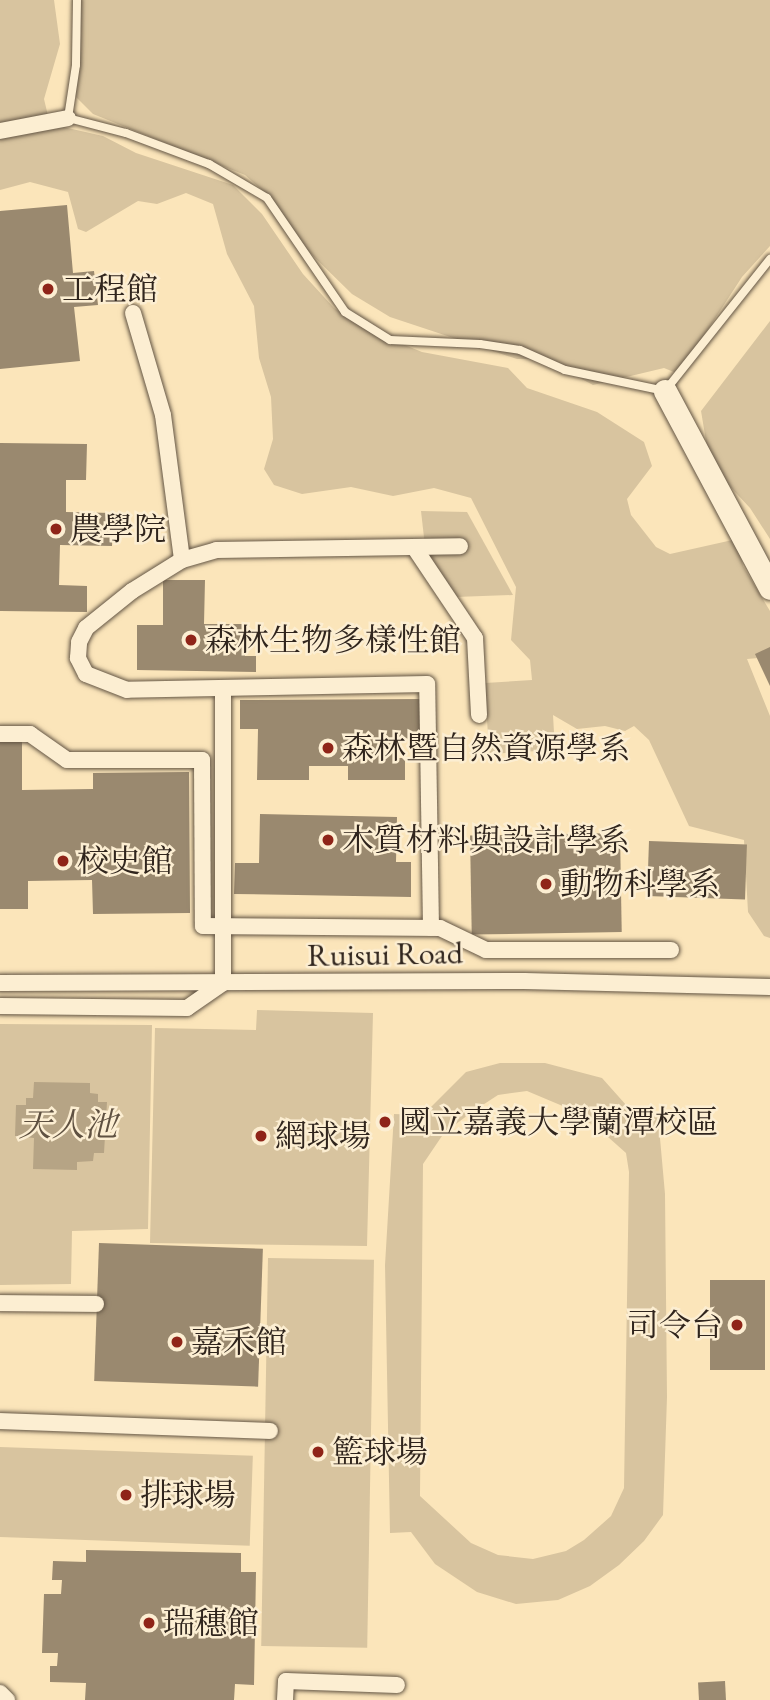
<!DOCTYPE html>
<html>
<head>
<meta charset="utf-8">
<style>
  body { margin:0 }
  #map { position:relative; width:770px; height:1700px; overflow:hidden; background:#fbe5ba; font-family:"EB Garamond","Noto Serif TC",serif }
  div>[style] { position:absolute }
  [style*='--x'] { left:calc(var(--x)*1px); top:calc(var(--y)*1px); width:calc(var(--w)*1px); rotate:calc(var(--a)*1deg) }
  .green>* { inset:0; background:#d8c49f; transform-origin:0 0 }
  .water>* { inset:0; background:#b6a485 }
  .building>* { inset:0; background:#9a896f; transform-origin:0 0 }
  .roads { filter:drop-shadow(0 0 2px #635544) drop-shadow(0 0 2px #635544) }
  .lane>* { height:8px; margin:-4px; padding:0 4px; transform-origin:4px; border-radius:4px; background:#fceed2 }
  .street>* { height:16px; margin:-8px; padding:0 8px; transform-origin:8px; border-radius:8px; background:#fceed2 }
  .secondary>* { height:23px; margin:-11.5px; padding:0 11.5px; transform-origin:11.5px; border-radius:11.5px; background:#fceed2 }
  .dots>* { width:19px; height:19px; translate:-50% -50%; box-sizing:border-box; border:4px solid #fceed2; border-radius:50% }
  span { translate:-50% -50%; white-space:nowrap; text-align:center; line-height:1.15; -webkit-text-stroke:5px #fceed2; paint-order:stroke }
  .poi-label { font-size:32px; color:#30251d }
  .left { translate:0 -50%; text-align:left }
  .right { translate:-100% -50%; text-align:right }
  .street-label { font-size:32px; color:#30251d }
  .water-label { font-size:33px; color:#5f5141; font-style:italic }
</style>
</head>
<body>
<div id="map">
  <div class="green">
    <div style="clip-path:polygon(0 0,54px 0,60px 44px,44px 99px,50px 124px,103px 136px,136px 153px,233px 185px,262px 214px,303px 274px,334px 308px,368px 330px,422px 352px,508px 368px,527px 388px,597px 412px,644px 442px,652px 466px,627px 499px,631px 515px,656px 547px,670px 554px,737px 539px,743px 566px,770px 611px,770px 657px,747px 659px,770px 716px,770px 938px,764px 936px,748px 912px,744px 840px,689px 826px,649px 740px,634px 726px,625px 731px,605px 726px,577px 729px,553px 715px,555px 750px,489px 754px,485px 683px,532px 680px,530px 660px,511px 640px,516px 587px,471px 498px,434px 488px,393px 496px,351px 487px,302px 494px,274px 485px,264px 469px,273px 439px,271px 397px,259px 358px,254px 306px,227px 254px,213px 204px,186px 193px,157px 204px,138px 201px,86px 232px,78px 229px,68px 192px,30px 182px,0 190px)"></div>
    <div style="clip-path:polygon(75px 0,770px 0,770px 246px,742px 277px,679px 374px,664px 368px,593px 385px,544px 359px,517px 359px,390px 317px,352px 294px,306px 249px,270px 197px,245px 175px,93px 114px,74px 95px,81px 34px)"></div>
    <div style="clip-path:polygon(770px 321px,770px 539px,750px 508px,710px 465px,701px 411px)"></div>
    <div style="clip-path:polygon(421px 511px,467px 512px,513px 595px,455px 597px,426px 555px)"></div>
    <div style="clip-path:polygon(257px 1010px,373px 1013px,367px 1246px,150px 1243px,155px 1028px,256px 1030px)"></div>
    <div style="clip-path:polygon(0 1024px,152px 1025px,148px 1229px,72px 1231px,71px 1284px,0 1285px)"></div>
    <div style="clip-path:polygon(evenodd,500px 1063px,545px 1063px,602px 1078px,635px 1115px,658px 1116px,665px 1194px,667px 1397px,663px 1515px,644px 1541px,619px 1565px,590px 1586px,558px 1600px,516px 1604px,477px 1592px,435px 1564px,411px 1532px,390px 1533px,385px 1265px,394px 1114px,423px 1115px,466px 1072px,500px 1063px,527px 1091px,565px 1107px,599px 1129px,626px 1153px,629px 1172px,624px 1488px,611px 1516px,584px 1540px,566px 1551px,533px 1559px,498px 1555px,471px 1543px,420px 1496px,423px 1164px,444px 1133px,472px 1112px,498px 1095px,527px 1091px)"></div>
    <div style="left:268px;top:1258px;width:106px;height:388px;rotate:1deg"></div>
    <div style="left:0;top:1447px;width:253px;height:90px;rotate:2deg"></div>
  </div>
  <div class="water">
    <div style="clip-path:polygon(34px 1082px,90px 1083px,90px 1093px,98px 1094px,98px 1102px,107px 1102px,104px 1153px,94px 1153px,93px 1161px,77px 1162px,77px 1170px,33px 1169px,34px 1138px,15px 1136px,16px 1105px,26px 1105px,26px 1098px,33px 1098px)"></div>
  </div>
  <div class="building">
    <div style="clip-path:polygon(67px 205px,73px 273px,94px 271px,98px 305px,74px 307px,80px 361px,0 369px,0 211px)"></div>
    <div style="clip-path:polygon(0 443px,87px 444px,86px 480px,66px 480px,66px 512px,113px 513px,112px 546px,60px 545px,59px 585px,87px 586px,87px 612px,0 611px)"></div>
    <div style="clip-path:polygon(163px 580px,205px 580px,204px 624px,246px 624px,245px 656px,256px 656px,256px 672px,137px 670px,137px 625px,163px 625px)"></div>
    <div style="clip-path:polygon(770px 647px,770px 686px,755px 654px)"></div>
    <div style="clip-path:polygon(420px 699px,420px 738px,399px 739px,399px 758px,405px 758px,405px 780px,348px 780px,348px 766px,309px 766px,309px 780px,257px 780px,258px 729px,240px 729px,240px 700px)"></div>
    <div style="clip-path:polygon(0 742px,22px 742px,22px 790px,93px 789px,93px 773px,189px 772px,190px 913px,93px 914px,92px 880px,28px 881px,28px 909px,0 909px)"></div>
    <div style="clip-path:polygon(260px 814px,397px 817px,396px 862px,411px 862px,411px 897px,234px 894px,235px 863px,259px 863px)"></div>
    <div style="left:620px;top:833px;width:99px;height:150px;rotate:89deg"></div>
    <div style="left:649px;top:841px;width:98px;height:55px;rotate:2deg"></div>
    <div style="left:99px;top:1243px;width:164px;height:138px;rotate:2deg"></div>
    <div style="left:710px;top:1280px;width:55px;height:90px"></div>
    <div style="clip-path:polygon(86px 1550px,241px 1553px,241px 1572px,256px 1572px,254px 1685px,235px 1684px,234px 1700px,85px 1700px,86px 1683px,50px 1682px,50px 1666px,57px 1666px,58px 1653px,42px 1653px,44px 1594px,61px 1594px,62px 1580px,52px 1580px,53px 1561px,86px 1562px)"></div>
    <div style="left:725px;top:1681px;width:19px;height:27px;rotate:87deg"></div>
  </div>
  <div class="roads">
    <div class="lane">
      <div style="--x:77;--y:0;--w:65;--a:90.9"></div>
      <div style="--x:76;--y:65;--w:54;--a:98.6"></div>
      <div style="--x:68;--y:118;--w:60;--a:14.5"></div>
      <div style="--x:126;--y:133;--w:89;--a:20.5"></div>
      <div style="--x:209;--y:164;--w:67;--a:30.4"></div>
      <div style="--x:267;--y:198;--w:138;--a:55.6"></div>
      <div style="--x:345;--y:312;--w:53;--a:31.9"></div>
      <div style="--x:390;--y:340;--w:90;--a:2.5"></div>
      <div style="--x:480;--y:344;--w:40;--a:8.5"></div>
      <div style="--x:520;--y:350;--w:49;--a:24"></div>
      <div style="--x:565;--y:370;--w:102;--a:11.9"></div>
      <div style="--x:665;--y:391;--w:169;--a:-51.5"></div>
    </div>
    <div class="street">
      <div style="--x:0;--y:131;--w:69;--a:-10.8"></div>
      <div style="--x:133;--y:313;--w:106;--a:73.6"></div>
      <div style="--x:163;--y:415;--w:146;--a:82.5"></div>
      <div style="--x:414;--y:547;--w:110;--a:56.2"></div>
      <div style="--x:475;--y:638;--w:77;--a:87"></div>
      <div style="--x:0;--y:734;--w:30;--a:0"></div>
      <div style="--x:30;--y:734;--w:45;--a:35.1"></div>
      <div style="--x:67;--y:760;--w:135;--a:0"></div>
      <div style="--x:202;--y:760;--w:166;--a:89.7"></div>
      <div style="--x:203;--y:926;--w:237;--a:0.5"></div>
      <div style="--x:440;--y:928;--w:51;--a:25.6"></div>
      <div style="--x:486;--y:950;--w:185;--a:0"></div>
      <div style="--x:431;--y:928;--w:244;--a:-90.9"></div>
      <div style="--x:427;--y:684;--w:300;--a:178.9"></div>
      <div style="--x:127;--y:690;--w:44;--a:-158.7"></div>
      <div style="--x:86;--y:674;--w:18;--a:-117"></div>
      <div style="--x:78;--y:658;--w:16;--a:-86"></div>
      <div style="--x:79;--y:642;--w:16;--a:-63"></div>
      <div style="--x:86;--y:628;--w:59;--a:-38.8"></div>
      <div style="--x:132;--y:591;--w:59;--a:-31.8"></div>
      <div style="--x:182;--y:560;--w:35;--a:-16"></div>
      <div style="--x:216;--y:550;--w:244;--a:-0.9"></div>
      <div style="--x:0;--y:983;--w:524;--a:-0.22"></div>
      <div style="--x:524;--y:981;--w:246;--a:1.4"></div>
      <div style="--x:0;--y:1006;--w:187;--a:0.6"></div>
      <div style="--x:187;--y:1008;--w:44;--a:-34.8"></div>
      <div style="--x:223;--y:983;--w:294;--a:-90"></div>
      <div style="--x:0;--y:1303;--w:96;--a:0.6"></div>
      <div style="--x:0;--y:1421;--w:270;--a:2.1"></div>
      <div style="--x:0;--y:1693;--w:10;--a:45"></div>
      <div style="--x:285;--y:1700;--w:19;--a:-87"></div>
      <div style="--x:286;--y:1681;--w:111;--a:2.1"></div>
    </div>
    <div class="secondary">
      <div style="--x:665;--y:391;--w:223;--a:61.9"></div>
    </div>
  </div>
  <div class="dots">
    <div style="left:48px;top:289px;background:#8f2418"></div>
    <div style="left:56px;top:529px;background:#8f2418"></div>
    <div style="left:191px;top:640px;background:#8f2418"></div>
    <div style="left:328px;top:748px;background:#8f2418"></div>
    <div style="left:328px;top:840px;background:#8f2418"></div>
    <div style="left:63px;top:861px;background:#8f2418"></div>
    <div style="left:546px;top:884px;background:#8f2418"></div>
    <div style="left:385px;top:1122px;background:#8f2418"></div>
    <div style="left:261px;top:1136px;background:#8f2418"></div>
    <div style="left:737px;top:1325px;background:#8f2418"></div>
    <div style="left:177px;top:1342px;background:#8f2418"></div>
    <div style="left:318px;top:1452px;background:#8f2418"></div>
    <div style="left:126px;top:1495px;background:#8f2418"></div>
    <div style="left:149px;top:1623px;background:#8f2418"></div>
  </div>
  <div class="poi-label">
    <span class="left" style="left:62px;top:289px">工程館</span>
    <span class="left" style="left:70px;top:529px">農學院</span>
    <span class="left" style="left:205px;top:640px">森林生物多樣性館</span>
    <span class="left" style="left:342px;top:748px">森林暨自然資源學系</span>
    <span class="left" style="left:342px;top:840px">木質材料與設計學系</span>
    <span class="left" style="left:77px;top:861px">校史館</span>
    <span class="left" style="left:560px;top:884px">動物科學系</span>
    <span class="left" style="left:399px;top:1122px">國立嘉義大學蘭潭校區</span>
    <span class="left" style="left:275px;top:1136px">網球場</span>
    <span class="right" style="left:723px;top:1325px">司令台</span>
    <span class="left" style="left:191px;top:1342px">嘉禾館</span>
    <span class="left" style="left:332px;top:1452px">籃球場</span>
    <span class="left" style="left:140px;top:1495px">排球場</span>
    <span class="left" style="left:163px;top:1623px">瑞穗館</span>
  </div>
  <div class="street-label">
    <span style="left:385px;top:954px;rotate:-1deg">Ruisui Road</span>
  </div>
  <div class="water-label">
    <span style="left:68px;top:1125px">天人池</span>
  </div>
</div>
</body>
</html>
